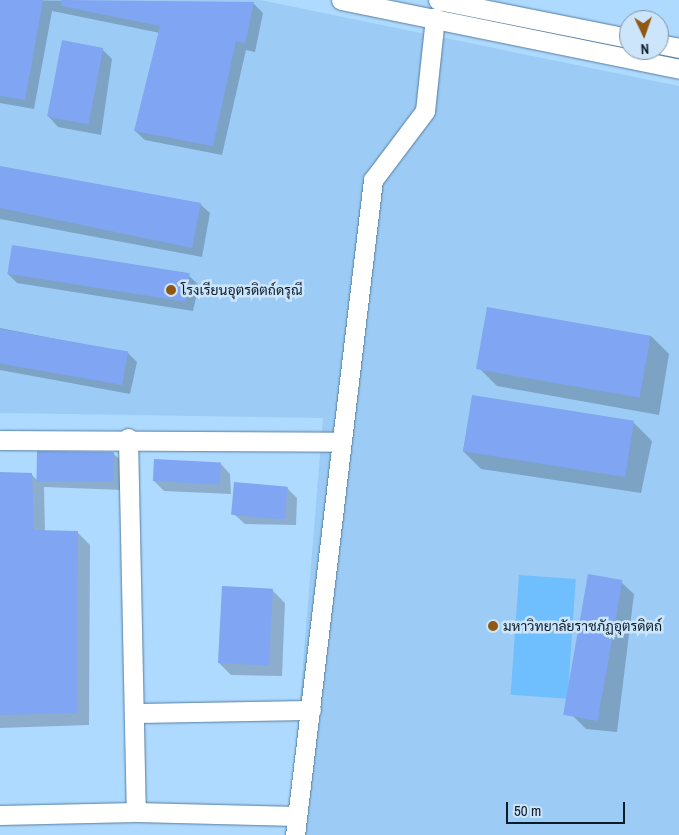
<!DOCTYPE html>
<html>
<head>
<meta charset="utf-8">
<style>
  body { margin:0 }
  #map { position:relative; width:679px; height:835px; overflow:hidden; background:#afdaff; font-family:"Archivo Narrow",Sarabun,sans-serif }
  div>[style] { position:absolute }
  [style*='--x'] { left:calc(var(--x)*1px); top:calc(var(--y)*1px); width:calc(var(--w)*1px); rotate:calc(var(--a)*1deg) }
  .built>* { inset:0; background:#9cccf5 }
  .water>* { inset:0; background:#6fbfff; transform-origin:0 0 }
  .shadow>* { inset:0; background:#0003 }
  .building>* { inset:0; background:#80a5f2; transform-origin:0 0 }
  .roads { filter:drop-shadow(0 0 1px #557d9e) drop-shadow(0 0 1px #557d9e) }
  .street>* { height:19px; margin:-9.5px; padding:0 9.5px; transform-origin:9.5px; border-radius:9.5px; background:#fff }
  .dots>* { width:14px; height:14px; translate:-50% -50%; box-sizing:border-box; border:2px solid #cce5fb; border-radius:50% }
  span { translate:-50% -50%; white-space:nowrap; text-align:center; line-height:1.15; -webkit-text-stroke:5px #cce5fb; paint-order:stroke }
  .poi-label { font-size:14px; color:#0b1c29 }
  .left { translate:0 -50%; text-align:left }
  .north { position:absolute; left:619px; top:10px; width:50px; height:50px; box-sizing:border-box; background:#cce5fb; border:1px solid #7f95a7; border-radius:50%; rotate:177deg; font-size:14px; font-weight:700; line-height:20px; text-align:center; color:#0b1c29 }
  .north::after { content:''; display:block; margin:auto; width:18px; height:22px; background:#915813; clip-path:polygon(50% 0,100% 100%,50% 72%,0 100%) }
  .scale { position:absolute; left:506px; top:802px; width:119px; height:22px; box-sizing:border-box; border:2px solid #0b1c29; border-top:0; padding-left:6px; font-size:15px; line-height:18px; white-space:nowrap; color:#0b1c29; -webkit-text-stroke:4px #cce5fb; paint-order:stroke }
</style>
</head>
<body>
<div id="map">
  <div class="built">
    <div style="clip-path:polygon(0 0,260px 0,679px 86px,679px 835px,289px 835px,323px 418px,0 413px)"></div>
  </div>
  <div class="water">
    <div style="left:519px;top:575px;width:57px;height:120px;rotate:4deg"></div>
  </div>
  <div class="shadow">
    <div style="clip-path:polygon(0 0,253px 3px,263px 13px,255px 52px,246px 50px,222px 155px,145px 140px,135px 131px,160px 33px,52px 11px,34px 109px,0 103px)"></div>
    <div style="clip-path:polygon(102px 49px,112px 59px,101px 135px,58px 127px,49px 117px)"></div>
    <div style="clip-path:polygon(0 168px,200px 204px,210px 213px,202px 257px,0 219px)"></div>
    <div style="clip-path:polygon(7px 273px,189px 276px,199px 285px,193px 311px,17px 283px)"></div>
    <div style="clip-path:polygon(0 328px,128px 353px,137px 362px,130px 394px,0 370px)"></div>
    <div style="clip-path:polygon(651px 336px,669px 354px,659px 415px,497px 386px,479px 368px)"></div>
    <div style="clip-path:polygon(473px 396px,634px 423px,652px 441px,641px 493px,481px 469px,463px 451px)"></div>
    <div style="clip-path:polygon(113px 453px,122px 462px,123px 490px,44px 487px,45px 532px,77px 532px,90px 545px,89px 725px,0 728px,0 473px,31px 474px,38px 481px)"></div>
    <div style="clip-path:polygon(221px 464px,230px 474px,231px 494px,164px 491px,154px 481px)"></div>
    <div style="clip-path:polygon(287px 488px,297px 498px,296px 525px,245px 524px,235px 515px)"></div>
    <div style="clip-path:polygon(621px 582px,634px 594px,617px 732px,586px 729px,573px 716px)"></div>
    <div style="clip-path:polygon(272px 590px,285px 603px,282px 676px,231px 675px,218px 662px)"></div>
  </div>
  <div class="building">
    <div style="clip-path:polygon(0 0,43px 0,25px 100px,0 96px)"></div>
    <div style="clip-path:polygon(61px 0,254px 2px,245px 43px,236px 41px,213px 146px,134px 131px,160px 26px,61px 6px)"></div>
    <div style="left:62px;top:40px;width:42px;height:78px;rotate:11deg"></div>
    <div style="clip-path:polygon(0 166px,201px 203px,192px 248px,0 208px)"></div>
    <div style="left:12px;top:245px;width:180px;height:29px;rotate:9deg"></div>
    <div style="left:487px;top:307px;width:166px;height:63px;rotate:10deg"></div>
    <div style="left:0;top:329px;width:130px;height:34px;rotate:10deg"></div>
    <div style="left:472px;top:395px;width:164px;height:57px;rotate:9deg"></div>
    <div style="left:37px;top:451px;width:77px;height:30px;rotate:1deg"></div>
    <div style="left:154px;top:459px;width:67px;height:22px;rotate:3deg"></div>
    <div style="clip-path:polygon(0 472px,32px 473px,34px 530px,78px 531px,77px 713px,0 715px)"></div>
    <div style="left:234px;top:482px;width:54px;height:33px;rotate:5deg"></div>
    <div style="left:588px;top:574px;width:35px;height:143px;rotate:10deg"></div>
    <div style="left:222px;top:586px;width:51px;height:77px;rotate:3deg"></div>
  </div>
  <div class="roads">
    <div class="street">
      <div style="--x:341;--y:0;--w:345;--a:11.5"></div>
      <div style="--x:438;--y:0;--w:195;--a:11.3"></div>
      <div style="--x:659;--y:44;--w:20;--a:11"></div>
      <div style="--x:128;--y:438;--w:374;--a:88.8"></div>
      <div style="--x:0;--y:440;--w:340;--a:0.3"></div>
      <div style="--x:134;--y:713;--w:177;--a:-1"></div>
      <div style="--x:0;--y:815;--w:136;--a:-1.3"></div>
      <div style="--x:136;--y:812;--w:161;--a:1.4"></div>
      <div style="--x:295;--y:835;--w:660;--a:-83.21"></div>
      <div style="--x:373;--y:180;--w:86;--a:-53"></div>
      <div style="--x:425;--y:111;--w:94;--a:-83.9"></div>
    </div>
  </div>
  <div class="dots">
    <div style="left:171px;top:290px;background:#915813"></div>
    <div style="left:493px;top:626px;background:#915813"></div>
  </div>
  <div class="poi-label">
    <span class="left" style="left:181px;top:290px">โรงเรียนอุตรดิตถ์ดรุณี</span>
    <span class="left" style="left:503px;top:626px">มหาวิทยาลัยราชภัฏอุตรดิตถ์</span>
  </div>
  <div class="north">N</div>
  <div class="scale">50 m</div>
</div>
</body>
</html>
